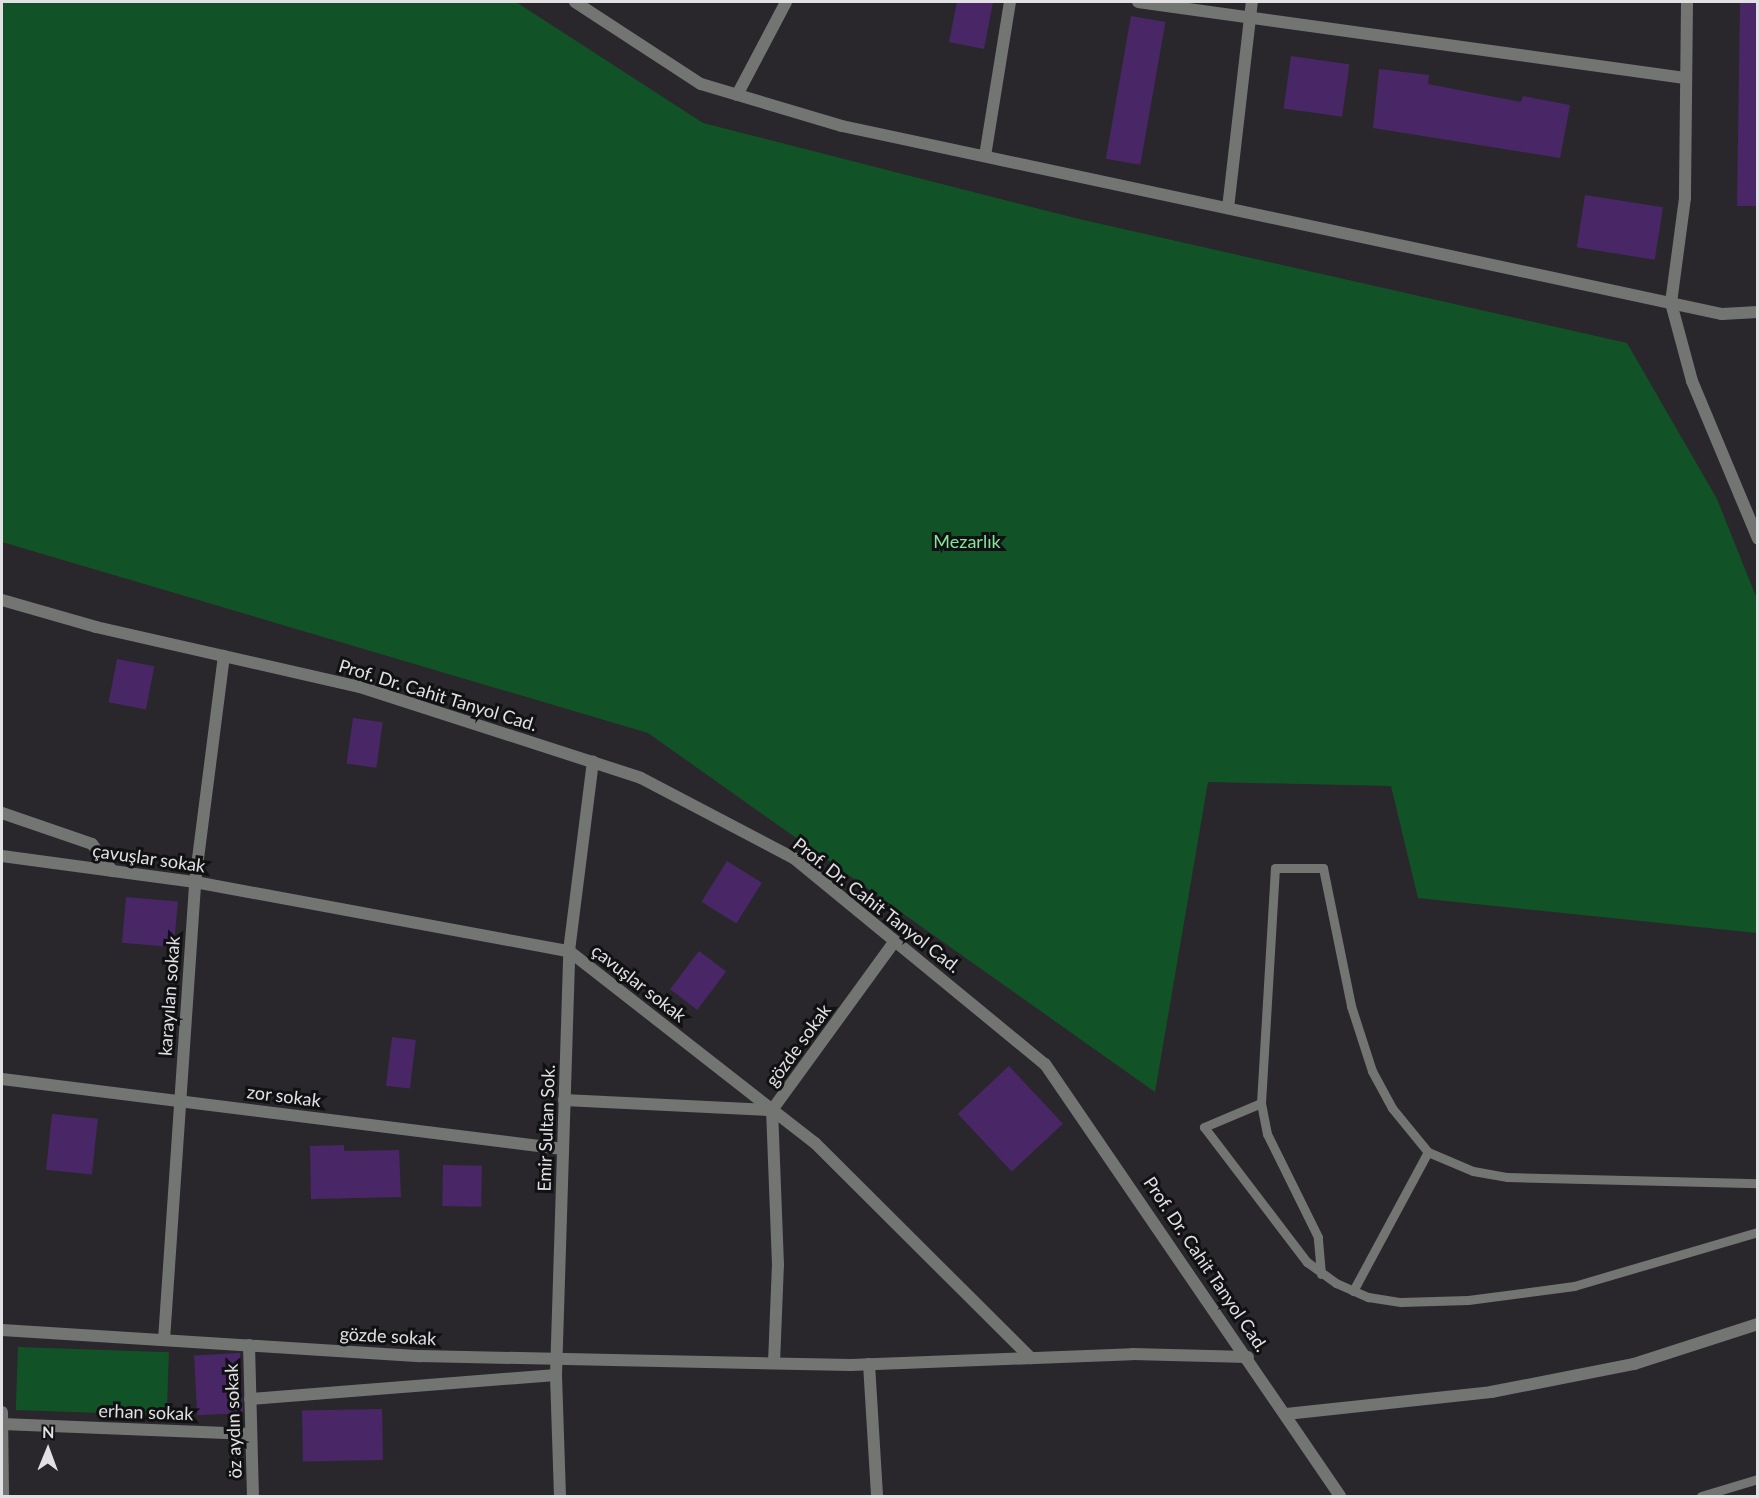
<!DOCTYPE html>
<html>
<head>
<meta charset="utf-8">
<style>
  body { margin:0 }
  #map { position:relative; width:1759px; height:1498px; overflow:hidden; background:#29272b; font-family:Lato,sans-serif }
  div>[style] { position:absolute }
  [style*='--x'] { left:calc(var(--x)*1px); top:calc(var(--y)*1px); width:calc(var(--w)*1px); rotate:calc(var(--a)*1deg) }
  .green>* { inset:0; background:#115327; transform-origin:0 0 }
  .building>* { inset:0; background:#492766; transform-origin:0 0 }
  .service>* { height:9px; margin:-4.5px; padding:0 4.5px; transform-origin:4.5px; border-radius:4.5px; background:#737573 }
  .minor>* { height:12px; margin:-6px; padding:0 6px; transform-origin:6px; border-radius:6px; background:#737573 }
  .tertiary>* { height:12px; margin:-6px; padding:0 6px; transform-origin:6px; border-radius:6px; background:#737573 }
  span { translate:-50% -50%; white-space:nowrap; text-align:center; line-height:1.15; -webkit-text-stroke:6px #111012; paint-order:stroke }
  .park-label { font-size:18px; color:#84e59a }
  .street-label { font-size:18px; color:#e1e0e2 }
  .frame { position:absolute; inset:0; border:3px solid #e1e0e2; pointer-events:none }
  .north { position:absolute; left:18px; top:1420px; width:60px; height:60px; -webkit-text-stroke:4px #111012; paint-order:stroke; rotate:1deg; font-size:16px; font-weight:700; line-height:24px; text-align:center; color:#e1e0e2 }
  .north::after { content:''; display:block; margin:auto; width:21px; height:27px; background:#e1e0e2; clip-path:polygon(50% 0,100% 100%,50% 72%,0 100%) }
</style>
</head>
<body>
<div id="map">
  <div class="green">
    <div style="clip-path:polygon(2px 2px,516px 2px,703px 123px,1079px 219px,1627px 343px,1717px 499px,1757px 599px,1757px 933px,1418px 898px,1391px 786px,1208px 782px,1155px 1092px,648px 733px,2px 542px)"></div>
    <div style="left:18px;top:1347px;width:151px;height:63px;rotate:2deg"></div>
  </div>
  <div class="building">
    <div style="clip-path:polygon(957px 2px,993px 2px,984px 49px,949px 42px)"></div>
    <div style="clip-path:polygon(1740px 2px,1758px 2px,1758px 206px,1737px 206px)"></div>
    <div style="left:1131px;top:16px;width:35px;height:145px;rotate:10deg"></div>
    <div style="left:1291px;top:56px;width:59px;height:53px;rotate:8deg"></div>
    <div style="clip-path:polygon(1379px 69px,1429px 75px,1428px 84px,1521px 102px,1523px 96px,1570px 105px,1560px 158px,1373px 128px)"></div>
    <div style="left:1585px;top:195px;width:79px;height:53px;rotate:9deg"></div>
    <div style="left:117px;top:659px;width:38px;height:44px;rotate:11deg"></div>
    <div style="left:353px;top:718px;width:30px;height:46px;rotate:8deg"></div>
    <div style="left:727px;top:861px;width:41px;height:48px;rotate:32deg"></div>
    <div style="left:126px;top:897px;width:52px;height:46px;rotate:5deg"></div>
    <div style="left:699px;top:951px;width:34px;height:48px;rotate:37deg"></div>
    <div style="left:392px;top:1037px;width:24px;height:49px;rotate:7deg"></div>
    <div style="left:1009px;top:1066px;width:79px;height:70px;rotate:47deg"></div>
    <div style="left:52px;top:1114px;width:46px;height:56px;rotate:6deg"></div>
    <div style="clip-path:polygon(344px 1145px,344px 1151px,399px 1150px,401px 1197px,311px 1199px,310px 1146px)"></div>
    <div style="left:443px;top:1165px;width:39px;height:41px;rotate:1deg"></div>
    <div style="left:240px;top:1353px;width:60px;height:46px;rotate:87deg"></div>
    <div style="left:382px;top:1409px;width:51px;height:80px;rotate:89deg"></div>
  </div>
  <div class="service">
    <div style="--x:1261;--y:1103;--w:62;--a:157.2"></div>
    <div style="--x:1204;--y:1127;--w:170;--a:52.7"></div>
    <div style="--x:1307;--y:1262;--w:36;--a:36"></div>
    <div style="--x:1336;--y:1283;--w:35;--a:24"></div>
    <div style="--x:1368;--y:1297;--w:33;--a:9"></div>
    <div style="--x:1401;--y:1302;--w:67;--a:-1.7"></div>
    <div style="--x:1468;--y:1300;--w:107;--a:-7.5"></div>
    <div style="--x:1574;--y:1286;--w:192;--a:-16.4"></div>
    <div style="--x:1321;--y:1274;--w:37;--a:-95"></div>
    <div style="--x:1318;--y:1237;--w:115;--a:-116.3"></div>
    <div style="--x:1267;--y:1134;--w:32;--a:-101"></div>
    <div style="--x:1261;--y:1103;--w:235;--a:-86.6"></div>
    <div style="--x:1275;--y:868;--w:48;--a:0"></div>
    <div style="--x:1323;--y:868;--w:141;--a:78.5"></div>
    <div style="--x:1351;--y:1006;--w:68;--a:72.1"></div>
    <div style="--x:1372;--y:1071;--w:42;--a:61.6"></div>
    <div style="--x:1392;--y:1108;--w:57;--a:50.7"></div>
    <div style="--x:1428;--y:1152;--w:49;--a:22.9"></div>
    <div style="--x:1473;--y:1171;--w:35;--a:10"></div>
    <div style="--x:1507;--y:1177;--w:251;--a:1.4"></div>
    <div style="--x:1353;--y:1291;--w:158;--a:-61.7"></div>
    <div style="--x:1701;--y:1496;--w:59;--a:-16.6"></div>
  </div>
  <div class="minor">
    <div style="--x:1138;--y:2;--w:552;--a:7.91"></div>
    <div style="--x:1687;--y:2;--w:196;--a:90.6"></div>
    <div style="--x:1685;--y:198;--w:106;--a:97.6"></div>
    <div style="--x:1671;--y:303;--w:81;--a:74.9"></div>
    <div style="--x:1692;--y:381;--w:171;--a:67.3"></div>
    <div style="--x:737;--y:95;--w:105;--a:-62.2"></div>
    <div style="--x:985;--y:156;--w:156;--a:-80.8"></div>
    <div style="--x:1228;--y:208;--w:207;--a:-83.4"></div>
    <div style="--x:2;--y:813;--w:95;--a:19"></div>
    <div style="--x:92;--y:844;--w:34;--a:53"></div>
    <div style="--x:2;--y:856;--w:195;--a:7.7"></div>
    <div style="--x:195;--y:882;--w:380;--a:10.5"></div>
    <div style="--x:569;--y:951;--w:312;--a:38"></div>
    <div style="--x:815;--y:1143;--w:305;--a:44.9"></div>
    <div style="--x:2;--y:1079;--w:565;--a:7.11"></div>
    <div style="--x:564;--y:1100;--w:208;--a:2.8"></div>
    <div style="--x:2;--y:1330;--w:419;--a:3.6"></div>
    <div style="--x:420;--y:1356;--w:431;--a:1.2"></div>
    <div style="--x:851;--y:1365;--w:281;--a:-2.2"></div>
    <div style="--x:1132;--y:1354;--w:116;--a:1.5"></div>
    <div style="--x:164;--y:1340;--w:459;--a:-86.1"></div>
    <div style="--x:195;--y:882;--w:228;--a:-82.7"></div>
    <div style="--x:249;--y:1345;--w:151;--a:88.5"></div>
    <div style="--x:774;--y:1363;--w:98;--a:-87.7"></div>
    <div style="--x:778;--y:1265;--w:155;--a:-92.2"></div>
    <div style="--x:772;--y:1110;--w:209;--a:-54"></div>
    <div style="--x:869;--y:1364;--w:132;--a:86.5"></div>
    <div style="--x:250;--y:1399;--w:307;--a:-4.5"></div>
    <div style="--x:2;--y:1412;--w:84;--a:89.3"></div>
    <div style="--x:1286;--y:1414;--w:206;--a:-6.1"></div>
    <div style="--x:1491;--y:1392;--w:146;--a:-11.1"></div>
    <div style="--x:1634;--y:1364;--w:130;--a:-17.9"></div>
    <div style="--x:2;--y:1424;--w:249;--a:2.3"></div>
    <div style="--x:560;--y:1496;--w:121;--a:-91.9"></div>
    <div style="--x:556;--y:1375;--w:424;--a:-88.2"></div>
    <div style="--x:569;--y:951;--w:191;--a:-82.8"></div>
  </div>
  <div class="tertiary">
    <div style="--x:575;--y:2;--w:150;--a:33.1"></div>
    <div style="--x:701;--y:84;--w:147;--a:16.6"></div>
    <div style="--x:842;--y:126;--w:900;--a:12.06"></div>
    <div style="--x:1722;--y:314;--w:36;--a:-3"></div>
    <div style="--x:2;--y:600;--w:98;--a:16"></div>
    <div style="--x:96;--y:627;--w:271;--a:12.8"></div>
    <div style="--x:360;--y:687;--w:295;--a:17.9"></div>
    <div style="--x:641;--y:778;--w:174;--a:27.7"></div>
    <div style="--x:795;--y:859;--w:323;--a:39.4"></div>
    <div style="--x:1045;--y:1064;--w:523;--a:55.67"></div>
  </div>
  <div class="park-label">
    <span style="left:967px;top:541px">Mezarlık</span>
  </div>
  <div class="street-label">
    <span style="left:438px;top:695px;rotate:17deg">Prof. Dr. Cahit Tanyol Cad.</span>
    <span style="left:149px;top:858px;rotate:8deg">çavuşlar sokak</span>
    <span style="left:877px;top:905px;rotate:38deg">Prof. Dr. Cahit Tanyol Cad.</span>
    <span style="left:639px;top:983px;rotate:38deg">çavuşlar sokak</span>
    <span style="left:169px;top:996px;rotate:-86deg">karayılan sokak</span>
    <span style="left:798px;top:1045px;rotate:-54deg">gözde sokak</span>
    <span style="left:284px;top:1096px;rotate:7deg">zor sokak</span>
    <span style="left:546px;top:1128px;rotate:-88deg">Emir Sultan Sok.</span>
    <span style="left:1206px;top:1264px;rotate:56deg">Prof. Dr. Cahit Tanyol Cad.</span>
    <span style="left:388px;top:1336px;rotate:3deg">gözde sokak</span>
    <span style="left:146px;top:1412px;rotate:2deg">erhan sokak</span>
    <span style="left:233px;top:1421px;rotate:-92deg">öz aydın sokak</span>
  </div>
  <div class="frame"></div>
  <div class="north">N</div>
</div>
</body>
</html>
